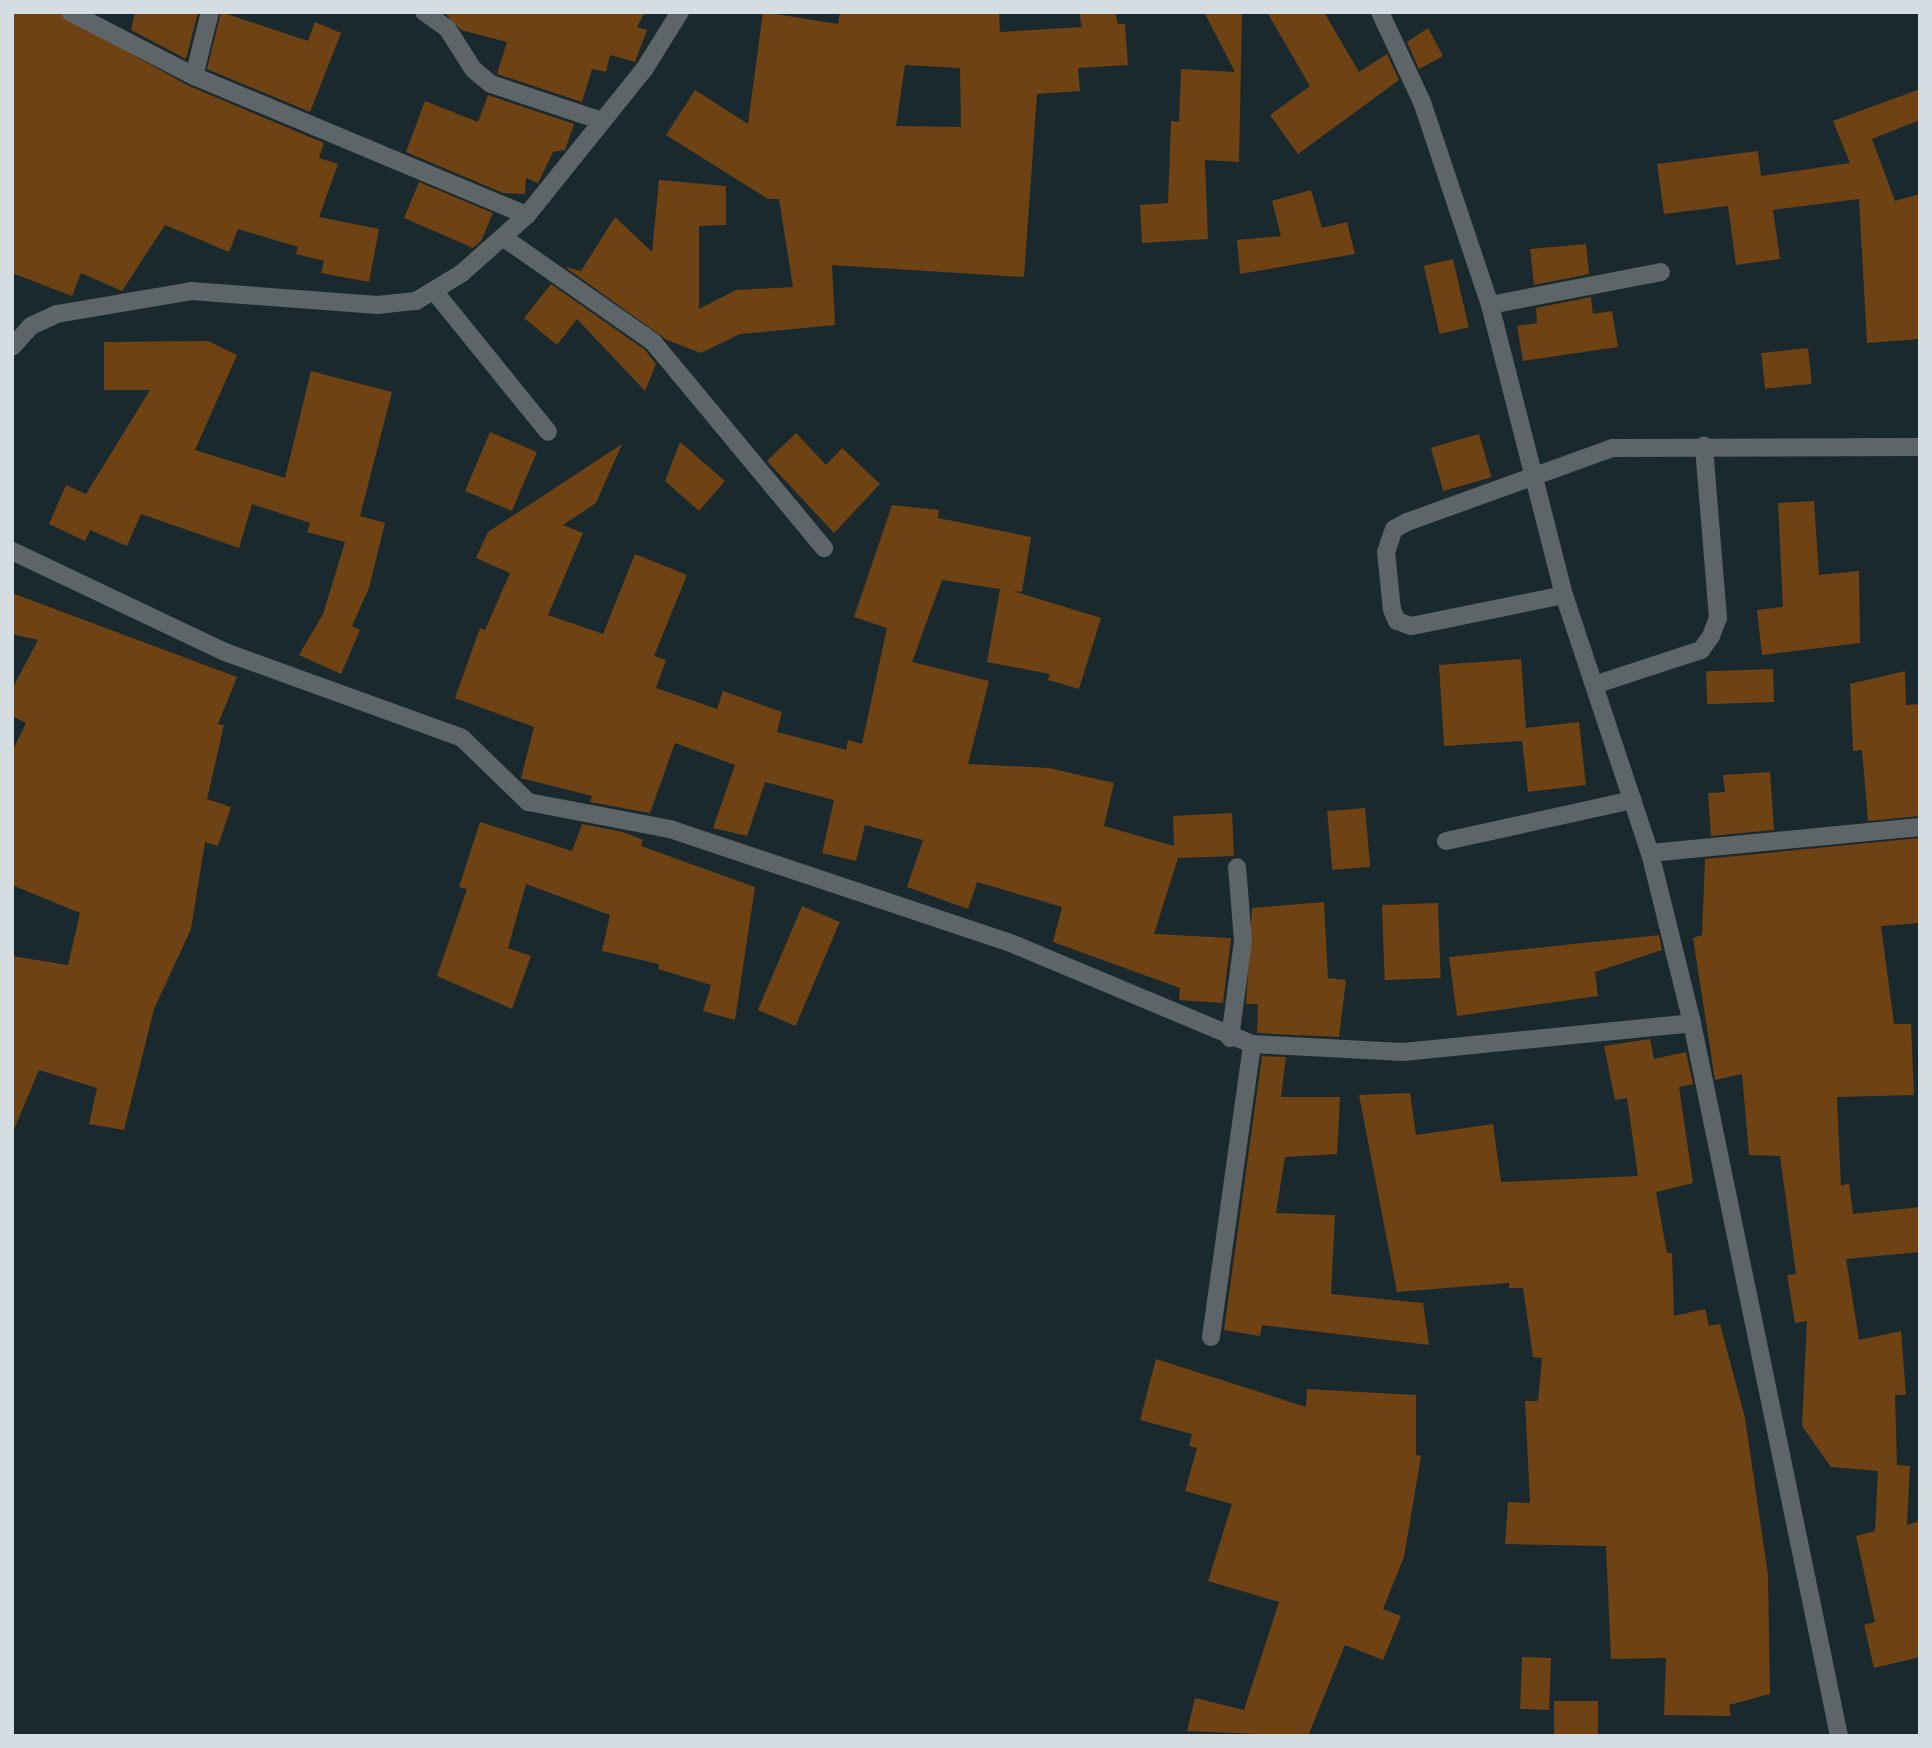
<!DOCTYPE html>
<html>
<head>
<meta charset="utf-8">
<style>
  body { margin:0 }
  #map { position:relative; width:1932px; height:1748px; overflow:hidden; background:#19292e; font-family:"Fira Sans",sans-serif }
  div>[style] { position:absolute }
  [style*='--x'] { left:calc(var(--x)*1px); top:calc(var(--y)*1px); width:calc(var(--w)*1px); rotate:calc(var(--a)*1deg) }
  .building>* { inset:0; background:#6f4213; transform-origin:0 0 }
  .minor>* { height:18px; margin:-9px; padding:0 9px; transform-origin:9px; border-radius:9px; background:#5d6568 }
  span { translate:-50% -50%; white-space:nowrap; text-align:center; line-height:1.15; -webkit-text-stroke:5px #19292e; paint-order:stroke }
  .frame { position:absolute; inset:0; border:14px solid #d4dee2; pointer-events:none }
</style>
</head>
<body>
<div id="map">
  <div class="building">
    <div style="clip-path:polygon(12px 12px,56px 12px,189px 86px,324px 143px,319px 158px,338px 164px,319px 217px,379px 229px,369px 282px,321px 273px,324px 261px,296px 254px,298px 247px,238px 229px,229px 252px,165px 225px,122px 291px,81px 273px,72px 296px,12px 273px)"></div>
    <div style="clip-path:polygon(135px 12px,198px 12px,186px 59px,131px 30px)"></div>
    <div style="clip-path:polygon(221px 12px,308px 41px,315px 22px,341px 33px,310px 112px,207px 69px)"></div>
    <div style="clip-path:polygon(444px 12px,645px 12px,637px 27px,647px 30px,635px 62px,610px 55px,606px 72px,592px 69px,582px 102px,497px 74px,507px 42px,461px 30px)"></div>
    <div style="clip-path:polygon(evenodd,763px 12px,838px 24px,840px 12px,999px 12px,1000px 32px,1082px 27px,1079px 12px,1115px 12px,1118px 24px,1125px 24px,1128px 65px,1078px 68px,1080px 91px,1037px 94px,1024px 277px,832px 265px,835px 325px,740px 334px,701px 353px,667px 340px,565px 267px,581px 271px,615px 217px,652px 252px,659px 180px,726px 186px,726px 225px,699px 226px,699px 309px,736px 290px,793px 287px,779px 199px,768px 199px,666px 135px,695px 90px,748px 124px,763px 12px,905px 65px,960px 68px,961px 127px,896px 126px,905px 65px)"></div>
    <div style="clip-path:polygon(1204px 12px,1242px 12px,1239px 162px,1205px 160px,1208px 239px,1142px 243px,1140px 205px,1168px 203px,1171px 121px,1179px 122px,1181px 69px,1235px 72px)"></div>
    <div style="clip-path:polygon(1267px 12px,1324px 12px,1359px 72px,1387px 54px,1399px 80px,1298px 154px,1270px 115px,1310px 86px)"></div>
    <div style="clip-path:polygon(1428px 28px,1443px 56px,1419px 69px,1407px 42px)"></div>
    <div style="clip-path:polygon(1920px 89px,1920px 120px,1872px 139px,1895px 201px,1920px 194px,1920px 339px,1867px 343px,1859px 199px,1773px 210px,1780px 259px,1736px 265px,1728px 206px,1664px 214px,1657px 164px,1758px 151px,1761px 176px,1850px 163px,1833px 121px)"></div>
    <div style="clip-path:polygon(488px 95px,574px 124px,565px 150px,553px 152px,538px 183px,526px 178px,525px 194px,503px 193px,406px 152px,425px 101px,478px 122px)"></div>
    <div style="clip-path:polygon(419px 182px,493px 213px,481px 241px,473px 248px,404px 218px)"></div>
    <div style="clip-path:polygon(1311px 190px,1322px 228px,1347px 222px,1355px 254px,1240px 274px,1237px 240px,1281px 236px,1272px 201px)"></div>
    <div style="clip-path:polygon(1586px 244px,1589px 274px,1534px 285px,1530px 249px)"></div>
    <div style="left:1453px;top:259px;width:70px;height:30px;rotate:77deg"></div>
    <div style="clip-path:polygon(551px 284px,645px 350px,656px 364px,645px 391px,577px 319px,557px 345px,524px 318px)"></div>
    <div style="clip-path:polygon(1591px 297px,1593px 314px,1612px 311px,1618px 347px,1523px 361px,1517px 326px,1537px 323px,1536px 308px)"></div>
    <div style="clip-path:polygon(208px 341px,237px 355px,195px 450px,285px 478px,311px 371px,392px 392px,360px 516px,385px 523px,369px 588px,352px 626px,360px 630px,341px 674px,299px 655px,323px 614px,345px 542px,307px 532px,310px 523px,252px 504px,239px 548px,141px 514px,127px 546px,90px 530px,85px 541px,49px 524px,66px 485px,86px 494px,150px 390px,104px 390px,104px 342px)"></div>
    <div style="left:1808px;top:348px;width:36px;height:47px;rotate:84deg"></div>
    <div style="left:490px;top:432px;width:51px;height:64px;rotate:23deg"></div>
    <div style="clip-path:polygon(796px 433px,826px 465px,842px 448px,880px 484px,834px 533px,767px 461px)"></div>
    <div style="left:1479px;top:434px;width:45px;height:50px;rotate:74deg"></div>
    <div style="clip-path:polygon(680px 442px,725px 481px,699px 511px,665px 481px)"></div>
    <div style="clip-path:polygon(622px 444px,596px 503px,563px 525px,583px 533px,548px 615px,603px 634px,635px 554px,687px 575px,654px 656px,666px 660px,656px 688px,717px 709px,723px 691px,782px 712px,777px 732px,846px 750px,848px 740px,862px 744px,887px 628px,854px 617px,892px 505px,939px 510px,938px 518px,1031px 537px,1022px 592px,1013px 591px,1101px 618px,1079px 689px,1048px 680px,1050px 674px,987px 662px,1000px 589px,942px 580px,912px 662px,989px 681px,968px 764px,1049px 768px,1114px 783px,1104px 826px,1174px 846px,1173px 816px,1232px 813px,1234px 856px,1178px 858px,1154px 934px,1231px 938px,1223px 1003px,1179px 1000px,1180px 988px,1053px 942px,1062px 907px,977px 882px,968px 909px,907px 887px,923px 840px,865px 825px,856px 861px,822px 853px,834px 800px,765px 782px,747px 836px,713px 828px,735px 765px,675px 743px,650px 813px,590px 802px,592px 796px,521px 778px,534px 727px,455px 698px,480px 628px,485px 630px,510px 573px,476px 558px,488px 532px)"></div>
    <div style="clip-path:polygon(1814px 501px,1819px 575px,1859px 571px,1860px 643px,1762px 655px,1757px 610px,1783px 607px,1778px 503px)"></div>
    <div style="clip-path:polygon(12px 593px,237px 677px,218px 724px,224px 725px,207px 799px,231px 807px,218px 846px,205px 842px,191px 929px,154px 1009px,124px 1130px,89px 1124px,97px 1088px,39px 1070px,12px 1134px,12px 956px,68px 965px,80px 913px,12px 885px,12px 752px,26px 723px,12px 716px,12px 689px,38px 640px,12px 634px)"></div>
    <div style="clip-path:polygon(1521px 659px,1526px 728px,1579px 722px,1586px 785px,1528px 792px,1522px 741px,1444px 746px,1439px 665px)"></div>
    <div style="left:1773px;top:669px;width:33px;height:67px;rotate:88deg"></div>
    <div style="clip-path:polygon(1905px 671px,1906px 705px,1920px 704px,1920px 816px,1868px 821px,1862px 750px,1853px 751px,1850px 684px)"></div>
    <div style="clip-path:polygon(1770px 772px,1774px 830px,1711px 836px,1708px 793px,1725px 792px,1723px 775px)"></div>
    <div style="left:1365px;top:808px;width:59px;height:38px;rotate:85deg"></div>
    <div style="clip-path:polygon(480px 822px,572px 851px,582px 824px,623px 832px,643px 840px,641px 846px,755px 887px,735px 1020px,703px 1011px,711px 985px,658px 969px,659px 964px,602px 951px,610px 915px,526px 884px,508px 948px,531px 956px,512px 1009px,437px 976px,467px 889px,459px 887px)"></div>
    <div style="clip-path:polygon(1920px 838px,1920px 923px,1881px 926px,1894px 1024px,1911px 1024px,1914px 1095px,1837px 1097px,1841px 1186px,1849px 1183px,1853px 1214px,1920px 1207px,1920px 1252px,1846px 1259px,1859px 1340px,1901px 1331px,1906px 1395px,1895px 1395px,1897px 1465px,1910px 1466px,1907px 1525px,1920px 1521px,1920px 1657px,1874px 1668px,1864px 1625px,1875px 1622px,1856px 1536px,1875px 1531px,1878px 1471px,1831px 1467px,1802px 1426px,1807px 1321px,1795px 1323px,1787px 1275px,1796px 1274px,1780px 1156px,1749px 1155px,1742px 1074px,1715px 1080px,1693px 938px,1702px 935px,1705px 859px)"></div>
    <div style="clip-path:polygon(1324px 902px,1328px 978px,1346px 980px,1339px 1037px,1257px 1033px,1258px 1004px,1246px 1004px,1252px 908px)"></div>
    <div style="left:1438px;top:903px;width:75px;height:56px;rotate:88deg"></div>
    <div style="left:802px;top:906px;width:41px;height:113px;rotate:23deg"></div>
    <div style="clip-path:polygon(1659px 935px,1662px 950px,1595px 972px,1598px 996px,1457px 1016px,1449px 957px)"></div>
    <div style="clip-path:polygon(1650px 1039px,1654px 1059px,1686px 1052px,1693px 1084px,1679px 1087px,1693px 1183px,1656px 1192px,1667px 1253px,1672px 1253px,1674px 1316px,1705px 1309px,1709px 1326px,1720px 1324px,1745px 1418px,1768px 1575px,1770px 1694px,1729px 1705px,1731px 1716px,1664px 1715px,1666px 1658px,1611px 1659px,1606px 1546px,1505px 1544px,1508px 1502px,1530px 1503px,1525px 1401px,1538px 1401px,1542px 1358px,1533px 1357px,1523px 1288px,1509px 1288px,1509px 1283px,1397px 1292px,1359px 1095px,1410px 1093px,1416px 1135px,1493px 1124px,1501px 1182px,1638px 1176px,1627px 1098px,1615px 1100px,1604px 1046px)"></div>
    <div style="clip-path:polygon(1262px 1056px,1286px 1057px,1281px 1097px,1340px 1097px,1337px 1154px,1285px 1157px,1276px 1213px,1335px 1215px,1331px 1294px,1423px 1303px,1429px 1345px,1262px 1325px,1260px 1336px,1224px 1330px)"></div>
    <div style="clip-path:polygon(1156px 1359px,1306px 1407px,1307px 1389px,1416px 1395px,1416px 1455px,1421px 1456px,1404px 1557px,1383px 1609px,1401px 1616px,1383px 1660px,1345px 1645px,1308px 1736px,1187px 1731px,1195px 1698px,1244px 1710px,1279px 1602px,1208px 1581px,1232px 1504px,1185px 1491px,1197px 1448px,1189px 1446px,1192px 1434px,1140px 1420px)"></div>
    <div style="left:1522px;top:1657px;width:29px;height:52px;rotate:2deg"></div>
    <div style="left:1554px;top:1701px;width:44px;height:35px"></div>
  </div>
  <div class="minor">
    <div style="--x:70;--y:12;--w:140;--a:27.3"></div>
    <div style="--x:194;--y:76;--w:361;--a:22.7"></div>
    <div style="--x:424;--y:12;--w:28;--a:35"></div>
    <div style="--x:447;--y:28;--w:49;--a:57.6"></div>
    <div style="--x:473;--y:69;--w:23;--a:40"></div>
    <div style="--x:491;--y:84;--w:117;--a:18.4"></div>
    <div style="--x:1380;--y:12;--w:99;--a:65"></div>
    <div style="--x:1422;--y:102;--w:214;--a:71.5"></div>
    <div style="--x:1490;--y:305;--w:299;--a:75.7"></div>
    <div style="--x:1564;--y:595;--w:272;--a:71.6"></div>
    <div style="--x:1650;--y:853;--w:175;--a:76.1"></div>
    <div style="--x:1692;--y:1023;--w:728;--a:78.35"></div>
    <div style="--x:194;--y:76;--w:66;--a:-76"></div>
    <div style="--x:504;--y:238;--w:182;--a:34.9"></div>
    <div style="--x:653;--y:342;--w:268;--a:50.3"></div>
    <div style="--x:434;--y:291;--w:181;--a:51"></div>
    <div style="--x:1490;--y:305;--w:174;--a:-10.9"></div>
    <div style="--x:12;--y:347;--w:28;--a:-48"></div>
    <div style="--x:31;--y:326;--w:29;--a:-25"></div>
    <div style="--x:57;--y:314;--w:136;--a:-9.7"></div>
    <div style="--x:191;--y:291;--w:187;--a:4.3"></div>
    <div style="--x:377;--y:305;--w:39;--a:-6"></div>
    <div style="--x:416;--y:301;--w:54;--a:-31.3"></div>
    <div style="--x:462;--y:273;--w:87;--a:-41.7"></div>
    <div style="--x:527;--y:215;--w:189;--a:-51.2"></div>
    <div style="--x:645;--y:68;--w:66;--a:-58"></div>
    <div style="--x:12;--y:551;--w:236;--a:25.4"></div>
    <div style="--x:225;--y:652;--w:252;--a:19.9"></div>
    <div style="--x:462;--y:738;--w:92;--a:44.1"></div>
    <div style="--x:528;--y:802;--w:145;--a:10.8"></div>
    <div style="--x:670;--y:829;--w:356;--a:18.5"></div>
    <div style="--x:1008;--y:942;--w:264;--a:22.7"></div>
    <div style="--x:1252;--y:1044;--w:151;--a:3"></div>
    <div style="--x:1403;--y:1052;--w:290;--a:-5.7"></div>
    <div style="--x:1564;--y:595;--w:156;--a:168.5"></div>
    <div style="--x:1411;--y:626;--w:15;--a:-160"></div>
    <div style="--x:1397;--y:621;--w:12;--a:-114"></div>
    <div style="--x:1392;--y:610;--w:58;--a:-95.9"></div>
    <div style="--x:1386;--y:552;--w:24;--a:-71"></div>
    <div style="--x:1394;--y:529;--w:15;--a:-28"></div>
    <div style="--x:1407;--y:522;--w:218;--a:-19.8"></div>
    <div style="--x:1612;--y:448;--w:308;--a:-0.2"></div>
    <div style="--x:1594;--y:685;--w:113;--a:-18.1"></div>
    <div style="--x:1701;--y:650;--w:17;--a:-54"></div>
    <div style="--x:1711;--y:636;--w:19;--a:-69"></div>
    <div style="--x:1718;--y:618;--w:173;--a:-94.7"></div>
    <div style="--x:1446;--y:841;--w:191;--a:-12.4"></div>
    <div style="--x:1650;--y:853;--w:271;--a:-5.5"></div>
    <div style="--x:1230;--y:1038;--w:99;--a:-82.4"></div>
    <div style="--x:1243;--y:940;--w:73;--a:-94.7"></div>
    <div style="--x:1211;--y:1337;--w:296;--a:-82"></div>
  </div>
  <div class="frame"></div>
</div>
</body>
</html>
